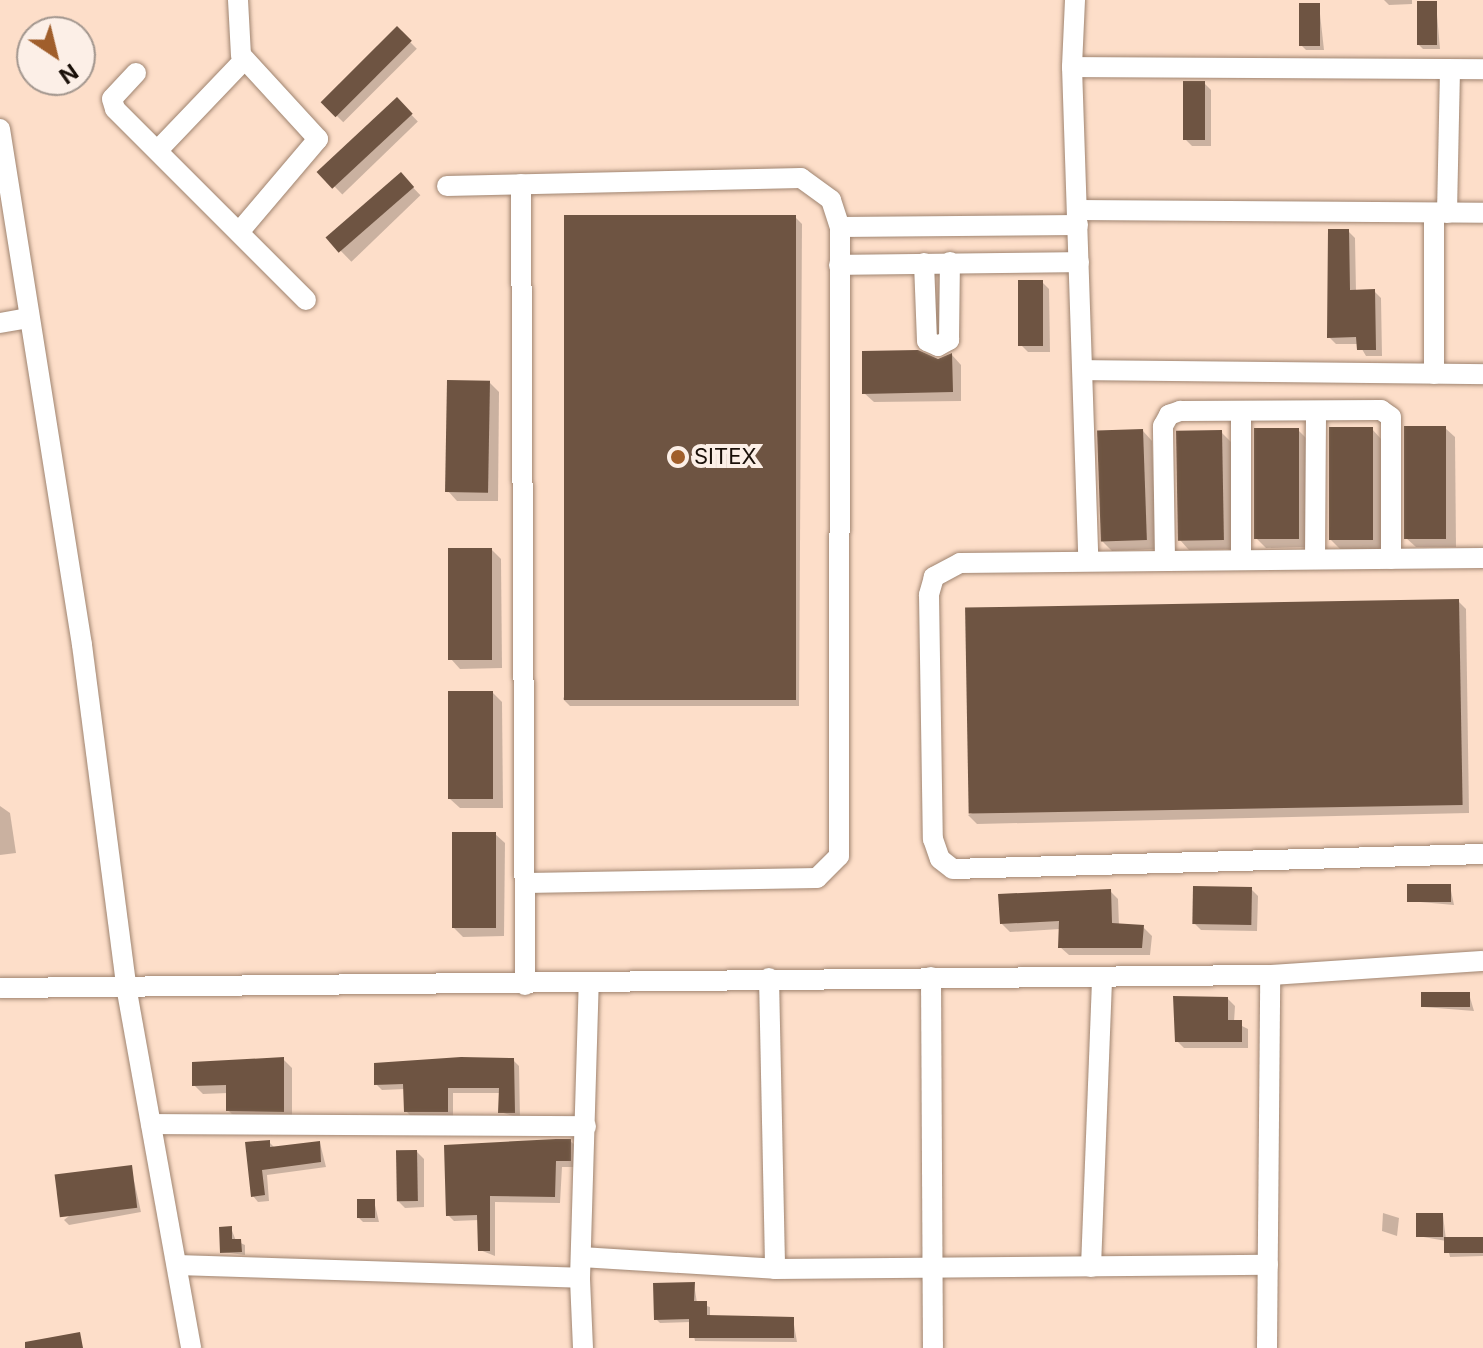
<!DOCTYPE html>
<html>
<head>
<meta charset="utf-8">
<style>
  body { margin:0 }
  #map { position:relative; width:1483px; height:1348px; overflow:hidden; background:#fddec9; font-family:Inter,sans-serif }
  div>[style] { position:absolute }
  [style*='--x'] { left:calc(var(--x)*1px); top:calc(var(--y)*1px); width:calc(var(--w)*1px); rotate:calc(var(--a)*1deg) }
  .shadow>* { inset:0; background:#0003; transform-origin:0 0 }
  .building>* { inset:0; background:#6e5442; transform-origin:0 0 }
  .roads { filter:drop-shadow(0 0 2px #9f8470) drop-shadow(0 0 2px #9f8470) }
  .minor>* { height:20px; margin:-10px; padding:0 10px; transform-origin:10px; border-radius:10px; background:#fff }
  .dots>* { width:22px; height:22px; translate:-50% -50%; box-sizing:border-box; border:4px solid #fcefe7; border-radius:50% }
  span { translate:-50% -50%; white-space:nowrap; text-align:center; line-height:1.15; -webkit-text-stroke:8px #fcefe7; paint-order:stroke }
  .poi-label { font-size:22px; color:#1a1009 }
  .left { translate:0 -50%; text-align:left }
  .north { position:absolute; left:16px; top:16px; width:80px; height:80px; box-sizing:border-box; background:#fcefe7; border:2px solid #a2968e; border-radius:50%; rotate:145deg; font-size:22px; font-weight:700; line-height:32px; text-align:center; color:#1a1009 }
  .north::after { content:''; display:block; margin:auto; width:28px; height:36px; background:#a05e2b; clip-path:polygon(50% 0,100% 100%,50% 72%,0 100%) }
</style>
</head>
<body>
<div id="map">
  <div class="shadow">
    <div style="clip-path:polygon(1384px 0,1412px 0,1412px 4px,1389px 5px)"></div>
    <div style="clip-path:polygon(1436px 3px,1440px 49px,1423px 49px,1419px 45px)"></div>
    <div style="clip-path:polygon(1319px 5px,1324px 50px,1306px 50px,1302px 46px)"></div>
    <div style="left:397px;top:29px;width:28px;height:104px;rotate:45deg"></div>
    <div style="clip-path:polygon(1204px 83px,1211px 90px,1211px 146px,1192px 146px,1185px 139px)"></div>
    <div style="left:397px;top:100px;width:30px;height:105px;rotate:46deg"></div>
    <div style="left:401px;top:175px;width:28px;height:96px;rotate:46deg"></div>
    <div style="clip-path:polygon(795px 217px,802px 224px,799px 706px,570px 706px,563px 699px)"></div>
    <div style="clip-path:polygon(1348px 231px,1355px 238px,1356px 292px,1374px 291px,1381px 298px,1382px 356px,1366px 356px,1359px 344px,1336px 344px,1329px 337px)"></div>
    <div style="clip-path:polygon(1042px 282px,1049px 289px,1050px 352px,1028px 352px,1021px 345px)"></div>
    <div style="clip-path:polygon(952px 355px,961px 365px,961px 401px,874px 402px,864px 393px)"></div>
    <div style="clip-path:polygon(490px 383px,499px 392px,498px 501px,457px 501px,448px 491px)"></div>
    <div style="clip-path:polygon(1445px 428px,1455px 437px,1456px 547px,1416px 547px,1406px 538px)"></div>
    <div style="clip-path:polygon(1372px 429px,1381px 439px,1381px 549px,1340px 549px,1330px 539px)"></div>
    <div style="clip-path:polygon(1298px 430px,1308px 440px,1308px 547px,1266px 548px,1256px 538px)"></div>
    <div style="clip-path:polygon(1143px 431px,1152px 441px,1156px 549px,1112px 551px,1102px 541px)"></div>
    <div style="clip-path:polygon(1221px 432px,1231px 442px,1232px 549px,1189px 550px,1180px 540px)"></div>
    <div style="clip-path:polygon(492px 550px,501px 559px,502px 668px,460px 669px,451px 659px)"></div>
    <div style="clip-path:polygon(1458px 601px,1466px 609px,1469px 813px,977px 824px,968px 815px)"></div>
    <div style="clip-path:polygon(493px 693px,502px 702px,503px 808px,460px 808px,450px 799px)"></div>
    <div style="clip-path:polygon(0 806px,10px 813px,16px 853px,0 855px)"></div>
    <div style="clip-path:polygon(495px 834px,505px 843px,504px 936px,463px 937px,453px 927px)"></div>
    <div style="clip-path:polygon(1450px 886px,1454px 905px,1409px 901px)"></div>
    <div style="clip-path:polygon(1251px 889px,1258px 896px,1257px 931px,1201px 930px,1194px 923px)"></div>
    <div style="clip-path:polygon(1110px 891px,1118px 899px,1119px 926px,1143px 927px,1152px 936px,1150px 955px,1069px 955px,1060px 947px,1060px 929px,1010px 932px,1001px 923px)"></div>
    <div style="clip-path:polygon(1469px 994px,1474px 1011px,1424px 1007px)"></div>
    <div style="clip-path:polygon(1228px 999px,1235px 1006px,1234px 1022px,1248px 1029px,1248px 1048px,1184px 1048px,1177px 1041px)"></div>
    <div style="clip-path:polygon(283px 1059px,292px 1068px,292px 1120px,237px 1119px,228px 1110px,228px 1093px,203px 1094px,194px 1085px)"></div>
    <div style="clip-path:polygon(513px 1060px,519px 1066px,520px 1118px,500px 1112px,501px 1093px,453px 1093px,453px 1117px,412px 1117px,406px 1111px,405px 1089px,382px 1090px,376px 1084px)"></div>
    <div style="clip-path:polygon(570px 1141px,577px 1147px,576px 1167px,562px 1167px,560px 1203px,495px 1202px,495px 1256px,480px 1250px,479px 1220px,454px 1221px,448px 1215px)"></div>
    <div style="clip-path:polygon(269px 1142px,275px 1148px,320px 1143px,326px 1167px,267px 1175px,269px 1201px,258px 1202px,253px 1196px)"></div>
    <div style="clip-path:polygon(417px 1152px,424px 1159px,424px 1207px,405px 1208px,398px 1201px)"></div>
    <div style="clip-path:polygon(131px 1167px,141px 1212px,69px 1225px,64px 1220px)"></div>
    <div style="clip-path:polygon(374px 1201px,379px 1222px,363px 1222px,359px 1218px)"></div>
    <div style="clip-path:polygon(1383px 1213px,1399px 1218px,1397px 1236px,1382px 1231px)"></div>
    <div style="clip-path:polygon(1443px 1215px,1446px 1240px,1483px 1239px,1483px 1256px,1450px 1257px,1446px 1241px,1418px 1236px)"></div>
    <div style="clip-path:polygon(231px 1228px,236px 1241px,245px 1245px,245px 1255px,222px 1252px)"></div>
    <div style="clip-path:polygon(694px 1284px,697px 1303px,710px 1307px,710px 1317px,793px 1319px,797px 1342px,695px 1341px,691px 1322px,660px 1323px,656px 1319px)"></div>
  </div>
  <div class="building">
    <div style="left:1417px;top:1px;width:20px;height:44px"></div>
    <div style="left:1320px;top:3px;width:43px;height:21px;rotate:90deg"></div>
    <div style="left:397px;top:26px;width:21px;height:108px;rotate:45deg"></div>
    <div style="left:1183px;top:81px;width:22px;height:59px"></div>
    <div style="left:397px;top:97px;width:23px;height:110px;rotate:47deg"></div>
    <div style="left:401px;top:172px;width:20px;height:100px;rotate:49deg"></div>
    <div style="left:564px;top:215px;width:232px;height:485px"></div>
    <div style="clip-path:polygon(1328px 229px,1349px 229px,1350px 290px,1375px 289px,1376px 350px,1357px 350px,1356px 337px,1327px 338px)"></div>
    <div style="left:1018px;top:280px;width:25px;height:66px"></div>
    <div style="clip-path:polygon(918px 350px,938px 359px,952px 353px,953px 392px,862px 394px,862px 351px)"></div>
    <div style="left:447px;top:380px;width:43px;height:112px;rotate:1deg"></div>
    <div style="left:1404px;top:426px;width:42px;height:113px"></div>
    <div style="left:1329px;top:427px;width:44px;height:113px"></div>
    <div style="left:1299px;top:428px;width:111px;height:45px;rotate:90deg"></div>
    <div style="left:1143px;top:429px;width:111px;height:46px;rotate:88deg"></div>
    <div style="left:1222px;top:430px;width:110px;height:46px;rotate:89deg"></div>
    <div style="left:448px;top:548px;width:44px;height:112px"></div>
    <div style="left:1459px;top:599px;width:206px;height:494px;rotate:89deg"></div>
    <div style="left:448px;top:691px;width:45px;height:108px"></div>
    <div style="left:452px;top:832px;width:44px;height:96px"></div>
    <div style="left:1407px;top:884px;width:44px;height:18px"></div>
    <div style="left:1193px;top:886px;width:59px;height:38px;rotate:1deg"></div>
    <div style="clip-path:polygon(1111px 889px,1112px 923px,1144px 925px,1142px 948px,1058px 948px,1059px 921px,1000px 924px,998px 894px)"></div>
    <div style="left:1470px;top:992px;width:15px;height:49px;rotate:90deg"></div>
    <div style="clip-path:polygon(1173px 996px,1228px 997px,1228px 1020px,1242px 1020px,1242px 1042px,1175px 1042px)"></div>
    <div style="clip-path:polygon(284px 1057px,284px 1112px,226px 1111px,226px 1085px,192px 1086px,192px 1062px)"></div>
    <div style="clip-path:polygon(461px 1057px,514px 1058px,515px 1113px,498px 1113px,499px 1088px,448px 1088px,448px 1112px,404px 1112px,403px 1084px,374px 1085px,374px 1063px)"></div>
    <div style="clip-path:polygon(556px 1139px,571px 1139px,571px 1161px,556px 1161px,555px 1197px,490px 1196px,490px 1251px,478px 1251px,477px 1215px,446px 1216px,444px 1145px)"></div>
    <div style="clip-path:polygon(270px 1140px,270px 1147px,320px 1141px,321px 1162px,262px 1170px,265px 1195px,251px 1197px,245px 1142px)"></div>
    <div style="left:417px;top:1150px;width:51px;height:21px;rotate:89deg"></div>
    <div style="left:132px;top:1165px;width:43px;height:78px;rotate:83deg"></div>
    <div style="left:375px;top:1199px;width:19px;height:18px;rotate:90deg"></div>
    <div style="left:1416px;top:1213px;width:27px;height:24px"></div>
    <div style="clip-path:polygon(232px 1226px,232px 1239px,241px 1239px,242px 1252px,220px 1253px,219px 1227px)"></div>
    <div style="left:1483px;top:1237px;width:16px;height:39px;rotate:90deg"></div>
    <div style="clip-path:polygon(695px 1282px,694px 1301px,707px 1301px,707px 1315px,794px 1317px,794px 1338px,689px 1338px,689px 1319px,654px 1320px,653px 1283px)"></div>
    <div style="clip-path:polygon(80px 1332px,83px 1348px,25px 1348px,25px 1342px)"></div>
  </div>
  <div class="roads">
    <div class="minor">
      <div style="--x:238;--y:0;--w:55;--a:86.9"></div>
      <div style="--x:241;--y:55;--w:114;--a:47.5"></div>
      <div style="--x:318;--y:139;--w:122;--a:130.3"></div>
      <div style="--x:1075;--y:0;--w:67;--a:92.6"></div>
      <div style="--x:1072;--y:67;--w:492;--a:88.1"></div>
      <div style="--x:1072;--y:67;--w:411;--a:0.3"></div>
      <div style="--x:136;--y:73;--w:35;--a:133"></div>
      <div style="--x:112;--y:99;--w:10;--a:73"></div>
      <div style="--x:115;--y:109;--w:270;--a:45"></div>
      <div style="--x:0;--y:129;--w:522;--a:80.97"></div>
      <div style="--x:82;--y:645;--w:344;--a:82.6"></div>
      <div style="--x:126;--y:986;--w:368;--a:79.8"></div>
      <div style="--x:158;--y:150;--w:124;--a:-46.3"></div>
      <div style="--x:521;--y:184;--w:801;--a:89.71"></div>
      <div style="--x:447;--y:186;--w:354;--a:-1.3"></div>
      <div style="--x:801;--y:178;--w:37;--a:36"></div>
      <div style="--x:831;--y:200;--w:28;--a:72"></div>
      <div style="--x:840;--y:227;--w:629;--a:90.09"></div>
      <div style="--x:839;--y:856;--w:31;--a:135"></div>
      <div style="--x:817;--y:878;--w:291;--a:179"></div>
      <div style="--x:1077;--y:210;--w:406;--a:0.4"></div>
      <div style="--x:1447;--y:213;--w:143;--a:-88.8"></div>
      <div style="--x:840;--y:227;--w:238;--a:-0.5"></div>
      <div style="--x:924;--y:263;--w:78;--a:87.8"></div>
      <div style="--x:927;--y:341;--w:12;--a:24"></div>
      <div style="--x:938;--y:346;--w:13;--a:-29"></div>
      <div style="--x:949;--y:340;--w:78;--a:-89.3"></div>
      <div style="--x:839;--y:265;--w:240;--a:-0.7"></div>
      <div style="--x:0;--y:323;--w:28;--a:-10"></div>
      <div style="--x:1083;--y:370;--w:400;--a:0.6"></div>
      <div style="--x:1434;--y:374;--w:161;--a:-90"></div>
      <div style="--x:1241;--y:411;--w:148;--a:90"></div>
      <div style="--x:1483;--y:558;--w:523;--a:179.45"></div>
      <div style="--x:960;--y:563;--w:30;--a:152"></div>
      <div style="--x:934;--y:577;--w:19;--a:106"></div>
      <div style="--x:929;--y:595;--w:244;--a:89.1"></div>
      <div style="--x:933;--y:839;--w:21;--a:71"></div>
      <div style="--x:940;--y:859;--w:16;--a:38"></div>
      <div style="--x:953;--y:869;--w:530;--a:-1.62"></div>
      <div style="--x:1165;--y:559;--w:133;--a:-90.9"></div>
      <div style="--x:1163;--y:426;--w:13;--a:-61"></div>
      <div style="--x:1169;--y:415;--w:12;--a:-20"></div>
      <div style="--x:1180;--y:411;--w:201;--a:-0.3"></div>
      <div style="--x:1381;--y:410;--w:12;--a:35"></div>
      <div style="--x:1391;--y:417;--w:142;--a:90"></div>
      <div style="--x:1315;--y:559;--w:148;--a:-89.6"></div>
      <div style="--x:931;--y:977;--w:371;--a:89.7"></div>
      <div style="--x:769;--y:978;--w:291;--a:88.8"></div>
      <div style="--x:0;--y:988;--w:1270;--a:-0.59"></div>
      <div style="--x:1270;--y:975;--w:213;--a:-3.8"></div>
      <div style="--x:151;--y:1124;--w:435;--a:0.3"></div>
      <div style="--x:581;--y:1257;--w:194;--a:3.5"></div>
      <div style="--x:775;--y:1269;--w:493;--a:-0.5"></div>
      <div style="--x:177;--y:1265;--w:403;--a:1.8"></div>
      <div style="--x:1091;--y:1267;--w:290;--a:-87.8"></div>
      <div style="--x:583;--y:1348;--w:70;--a:-92.5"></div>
      <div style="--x:580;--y:1278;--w:295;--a:-88.3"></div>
      <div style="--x:1267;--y:1348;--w:373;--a:-89.5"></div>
    </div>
  </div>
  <div class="dots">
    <div style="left:678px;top:457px;background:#a05e2b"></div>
  </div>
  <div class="poi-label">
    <span class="left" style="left:694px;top:457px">SITEX</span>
  </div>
  <div class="north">N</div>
</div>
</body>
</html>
